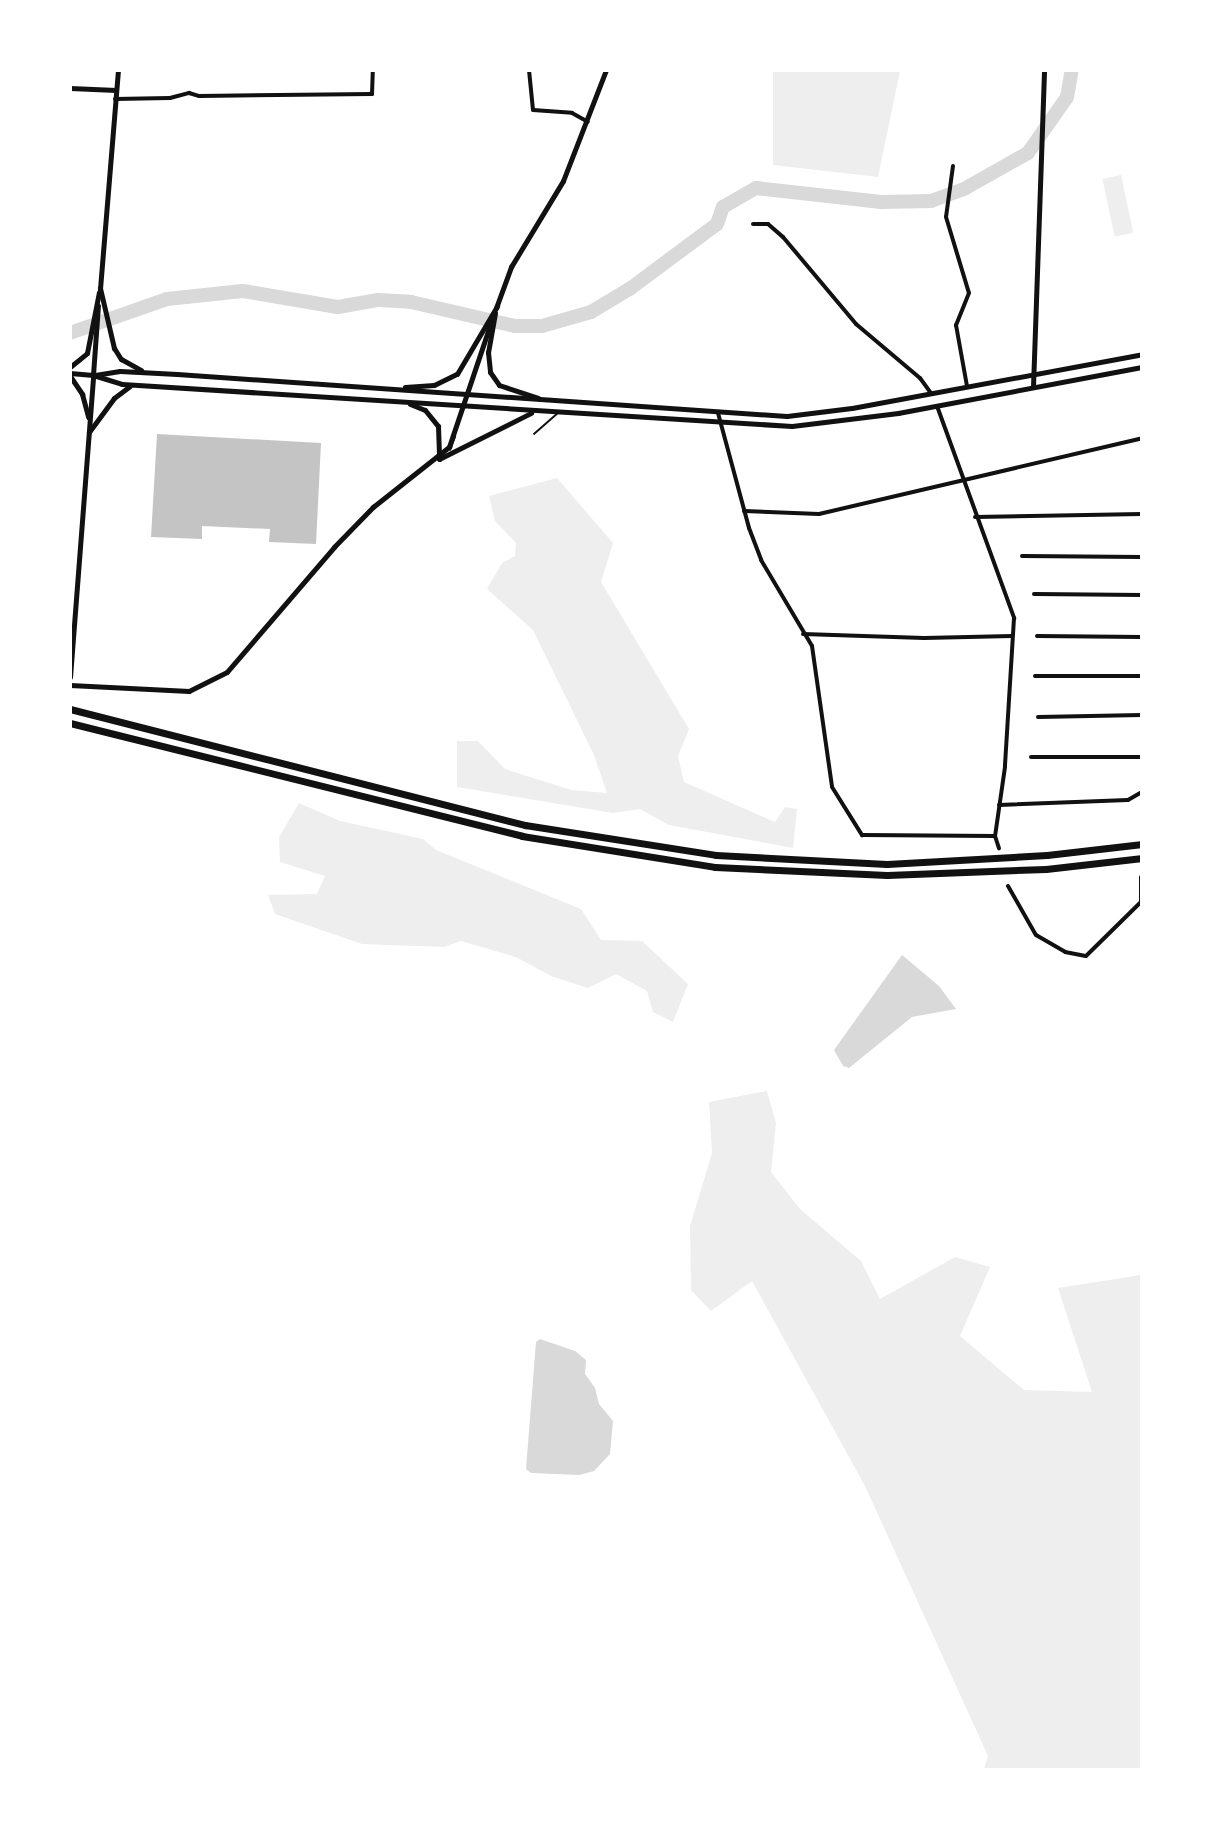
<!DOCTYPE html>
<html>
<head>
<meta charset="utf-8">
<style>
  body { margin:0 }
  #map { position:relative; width:1212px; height:1840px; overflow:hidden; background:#fff; font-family:"Public Sans",sans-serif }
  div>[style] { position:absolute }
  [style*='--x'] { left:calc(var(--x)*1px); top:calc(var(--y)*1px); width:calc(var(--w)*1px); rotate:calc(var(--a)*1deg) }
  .green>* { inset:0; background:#eee; transform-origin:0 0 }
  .water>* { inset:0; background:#d9d9d9 }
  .river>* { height:14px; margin:-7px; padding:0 7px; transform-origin:7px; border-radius:7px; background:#d9d9d9 }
  .building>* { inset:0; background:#c4c4c4 }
  .service>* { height:1.5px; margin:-0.75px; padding:0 0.75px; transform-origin:0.75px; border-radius:0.75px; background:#111 }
  .minor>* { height:4px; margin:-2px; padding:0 2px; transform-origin:2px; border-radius:2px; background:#111 }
  .tertiary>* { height:4.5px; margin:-2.25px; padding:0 2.25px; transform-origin:2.25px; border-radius:2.25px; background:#111 }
  .secondary>* { height:5px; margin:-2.5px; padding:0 2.5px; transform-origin:2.5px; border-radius:2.5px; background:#111 }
  .motorway>* { height:7px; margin:-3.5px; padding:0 3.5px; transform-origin:3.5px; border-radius:3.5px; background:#111 }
  span { translate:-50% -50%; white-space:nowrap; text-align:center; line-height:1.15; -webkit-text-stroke:4.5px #fff; paint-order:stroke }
  .frame { position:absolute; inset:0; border:72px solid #fff; pointer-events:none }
</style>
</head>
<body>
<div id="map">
  <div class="green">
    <div style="clip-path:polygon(773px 71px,900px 71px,878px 177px,773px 165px)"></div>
    <div style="left:1121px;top:175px;width:59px;height:19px;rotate:78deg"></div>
    <div style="clip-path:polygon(557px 478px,613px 543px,601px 582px,689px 729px,678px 756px,684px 782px,775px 822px,785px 807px,797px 809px,793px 848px,669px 825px,640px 809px,613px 813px,457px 787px,457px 741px,478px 741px,505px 769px,571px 790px,607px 793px,594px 755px,533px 630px,487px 589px,502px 563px,515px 556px,516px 543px,495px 521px,489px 496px)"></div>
    <div style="clip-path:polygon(299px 803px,340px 821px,423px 839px,436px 850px,581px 909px,601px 940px,642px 941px,688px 984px,673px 1022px,653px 1012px,647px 991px,616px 974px,588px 988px,551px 976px,516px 957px,461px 941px,444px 947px,362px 944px,275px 914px,268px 895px,317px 894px,325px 876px,280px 862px,279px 837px)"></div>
    <div style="clip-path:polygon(767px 1091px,776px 1123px,771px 1172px,800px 1209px,861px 1261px,880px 1299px,955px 1257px,990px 1267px,960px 1336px,1024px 1390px,1092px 1392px,1058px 1288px,1141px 1275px,1141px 1769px,984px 1769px,988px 1756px,865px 1486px,752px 1281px,711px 1311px,691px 1290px,690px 1226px,712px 1153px,709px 1102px)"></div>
  </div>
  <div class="water">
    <div style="clip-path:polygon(902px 955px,939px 986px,956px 1009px,912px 1017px,849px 1068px,843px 1066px,834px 1050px)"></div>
    <div style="clip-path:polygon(540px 1339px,575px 1351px,586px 1360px,585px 1374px,595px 1388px,599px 1404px,613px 1421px,610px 1454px,594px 1471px,579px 1475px,531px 1473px,526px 1469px,536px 1342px)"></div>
  </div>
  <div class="river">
    <div style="--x:70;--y:333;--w:103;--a:-19.3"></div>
    <div style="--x:167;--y:299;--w:76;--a:-6"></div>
    <div style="--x:243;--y:291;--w:96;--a:9.6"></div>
    <div style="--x:338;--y:307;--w:41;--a:-9.9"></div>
    <div style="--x:378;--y:300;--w:33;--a:3"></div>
    <div style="--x:411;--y:302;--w:107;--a:13"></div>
    <div style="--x:515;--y:326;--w:27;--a:0"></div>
    <div style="--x:542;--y:326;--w:51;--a:-15.9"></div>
    <div style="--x:591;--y:312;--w:47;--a:-31"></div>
    <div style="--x:631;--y:288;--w:107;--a:-36.7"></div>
    <div style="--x:717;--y:224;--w:18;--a:-71"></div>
    <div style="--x:723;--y:207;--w:38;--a:-30"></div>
    <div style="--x:756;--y:188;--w:126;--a:6.4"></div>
    <div style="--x:881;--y:202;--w:50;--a:-1.1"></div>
    <div style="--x:931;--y:201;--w:35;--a:-20"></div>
    <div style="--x:964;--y:189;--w:73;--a:-29.4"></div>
    <div style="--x:1028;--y:153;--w:68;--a:-55.1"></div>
    <div style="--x:1067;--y:97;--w:27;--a:-80"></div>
  </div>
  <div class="building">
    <div style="clip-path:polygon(157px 434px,321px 443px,316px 544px,269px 542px,270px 529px,202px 526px,202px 539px,151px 537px)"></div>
  </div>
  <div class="service">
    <div style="--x:534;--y:434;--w:32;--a:-41"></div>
    <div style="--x:450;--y:450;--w:14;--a:-69"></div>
  </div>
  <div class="minor">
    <div style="--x:529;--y:70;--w:40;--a:84.3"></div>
    <div style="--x:533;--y:110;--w:39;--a:4"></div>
    <div style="--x:572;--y:113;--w:18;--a:29"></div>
    <div style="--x:115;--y:99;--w:55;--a:-1"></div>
    <div style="--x:170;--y:98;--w:20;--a:-15"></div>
    <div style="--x:189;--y:93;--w:10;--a:17"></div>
    <div style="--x:199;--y:96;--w:173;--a:-0.7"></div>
    <div style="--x:372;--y:94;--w:24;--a:-88"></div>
    <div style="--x:953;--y:166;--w:51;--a:97.8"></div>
    <div style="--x:946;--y:217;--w:79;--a:73.2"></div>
    <div style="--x:969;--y:293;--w:35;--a:112"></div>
    <div style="--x:956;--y:325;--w:62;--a:79.8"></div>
    <div style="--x:753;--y:224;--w:15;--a:0"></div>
    <div style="--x:768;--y:224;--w:20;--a:41"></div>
    <div style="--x:783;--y:237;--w:114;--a:50"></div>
    <div style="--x:856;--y:324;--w:84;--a:40.2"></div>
    <div style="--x:920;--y:378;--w:19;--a:54"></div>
    <div style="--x:937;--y:406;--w:226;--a:70"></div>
    <div style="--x:1014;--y:618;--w:149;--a:93.5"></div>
    <div style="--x:1005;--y:767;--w:70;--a:98.2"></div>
    <div style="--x:995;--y:836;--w:13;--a:72"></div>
    <div style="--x:718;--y:413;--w:119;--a:74.9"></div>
    <div style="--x:749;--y:528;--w:34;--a:69"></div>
    <div style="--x:761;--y:560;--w:100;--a:59.3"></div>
    <div style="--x:812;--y:646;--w:142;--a:81.9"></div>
    <div style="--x:832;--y:787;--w:57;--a:58"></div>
    <div style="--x:862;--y:835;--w:133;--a:0.4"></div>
    <div style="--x:744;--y:511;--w:75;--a:2.3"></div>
    <div style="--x:819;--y:514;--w:332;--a:-13.2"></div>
    <div style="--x:975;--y:517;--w:167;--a:-1"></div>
    <div style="--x:1022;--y:556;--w:120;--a:0.5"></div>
    <div style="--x:1034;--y:594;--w:108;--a:0.5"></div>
    <div style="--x:803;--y:634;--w:121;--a:1.9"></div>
    <div style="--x:924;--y:638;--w:88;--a:-1.3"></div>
    <div style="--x:1037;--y:636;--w:105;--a:0.5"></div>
    <div style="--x:1035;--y:676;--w:107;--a:0"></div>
    <div style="--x:1038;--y:717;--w:104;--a:-1.1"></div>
    <div style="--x:1031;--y:757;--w:111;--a:0"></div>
    <div style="--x:999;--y:805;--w:129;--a:-2.2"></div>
    <div style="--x:1128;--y:800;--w:16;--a:-30"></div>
    <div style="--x:1008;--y:886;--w:56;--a:60.3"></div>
    <div style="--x:1036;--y:935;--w:34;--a:30"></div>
    <div style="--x:1065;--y:952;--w:21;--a:11"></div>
    <div style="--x:1086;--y:956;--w:77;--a:-44.5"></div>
    <div style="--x:1141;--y:902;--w:25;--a:-90"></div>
  </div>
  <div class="tertiary">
    <div style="--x:70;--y:88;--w:46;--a:2.5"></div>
    <div style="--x:100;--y:289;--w:220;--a:-85.3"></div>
    <div style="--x:496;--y:308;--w:44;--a:-69.9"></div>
    <div style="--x:511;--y:267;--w:100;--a:-58.8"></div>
    <div style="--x:563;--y:181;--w:119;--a:-68.8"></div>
    <div style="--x:70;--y:373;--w:23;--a:5"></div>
    <div style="--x:93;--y:375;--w:69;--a:-85.9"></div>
    <div style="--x:1033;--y:387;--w:317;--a:-88"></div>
    <div style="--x:70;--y:685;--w:119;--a:2.9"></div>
    <div style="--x:189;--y:691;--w:42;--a:-26.6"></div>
    <div style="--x:227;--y:672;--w:165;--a:-49.4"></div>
    <div style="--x:334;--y:547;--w:56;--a:-45.7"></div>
    <div style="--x:373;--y:507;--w:97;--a:-38.3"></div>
    <div style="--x:449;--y:447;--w:135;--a:-71.4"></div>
  </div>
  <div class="secondary">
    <div style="--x:100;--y:288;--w:62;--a:76.9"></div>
    <div style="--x:114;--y:348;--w:13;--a:58"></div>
    <div style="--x:121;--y:359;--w:23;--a:29"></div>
    <div style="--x:495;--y:313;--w:40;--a:100"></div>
    <div style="--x:488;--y:352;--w:20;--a:84"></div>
    <div style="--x:490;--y:372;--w:16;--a:55"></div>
    <div style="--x:499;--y:385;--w:41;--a:18.4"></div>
    <div style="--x:70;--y:367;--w:22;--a:-39"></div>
    <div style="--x:87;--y:353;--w:62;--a:-78.9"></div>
    <div style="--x:93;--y:375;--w:30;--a:17"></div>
    <div style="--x:122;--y:384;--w:671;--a:3.59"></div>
    <div style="--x:792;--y:426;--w:107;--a:-7"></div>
    <div style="--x:898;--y:413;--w:248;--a:-10.7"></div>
    <div style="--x:95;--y:375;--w:25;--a:-9"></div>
    <div style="--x:120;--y:371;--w:57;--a:3"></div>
    <div style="--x:177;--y:374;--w:611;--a:3.94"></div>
    <div style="--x:787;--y:416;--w:65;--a:-7"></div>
    <div style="--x:852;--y:408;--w:295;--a:-10.5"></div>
    <div style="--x:70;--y:376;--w:22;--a:56"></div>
    <div style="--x:82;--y:394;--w:24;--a:75"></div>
    <div style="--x:405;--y:387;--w:29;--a:-4"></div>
    <div style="--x:434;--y:385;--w:25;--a:-26"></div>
    <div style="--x:457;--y:374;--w:79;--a:-59.5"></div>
    <div style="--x:410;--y:404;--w:16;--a:22"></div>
    <div style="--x:425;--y:410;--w:21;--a:51"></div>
    <div style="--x:438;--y:426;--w:33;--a:88"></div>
    <div style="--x:89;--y:432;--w:42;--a:-53.7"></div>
    <div style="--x:114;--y:398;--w:20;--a:-37"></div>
    <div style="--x:439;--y:459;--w:103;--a:-26.6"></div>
    <div style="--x:70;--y:677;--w:303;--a:-85.6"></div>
  </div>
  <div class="motorway">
    <div style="--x:70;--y:709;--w:470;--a:14.3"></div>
    <div style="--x:525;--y:825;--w:193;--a:8.9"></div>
    <div style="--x:716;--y:855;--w:171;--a:3"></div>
    <div style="--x:887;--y:864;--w:160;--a:-3.2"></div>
    <div style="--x:1047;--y:855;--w:96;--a:-6.6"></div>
    <div style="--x:70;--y:723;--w:466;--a:14"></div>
    <div style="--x:522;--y:836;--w:195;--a:9.1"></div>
    <div style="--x:715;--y:867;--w:172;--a:2.7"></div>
    <div style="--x:887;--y:875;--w:159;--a:-2.2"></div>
    <div style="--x:1046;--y:869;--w:97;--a:-6.5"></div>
  </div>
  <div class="frame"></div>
</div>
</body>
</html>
